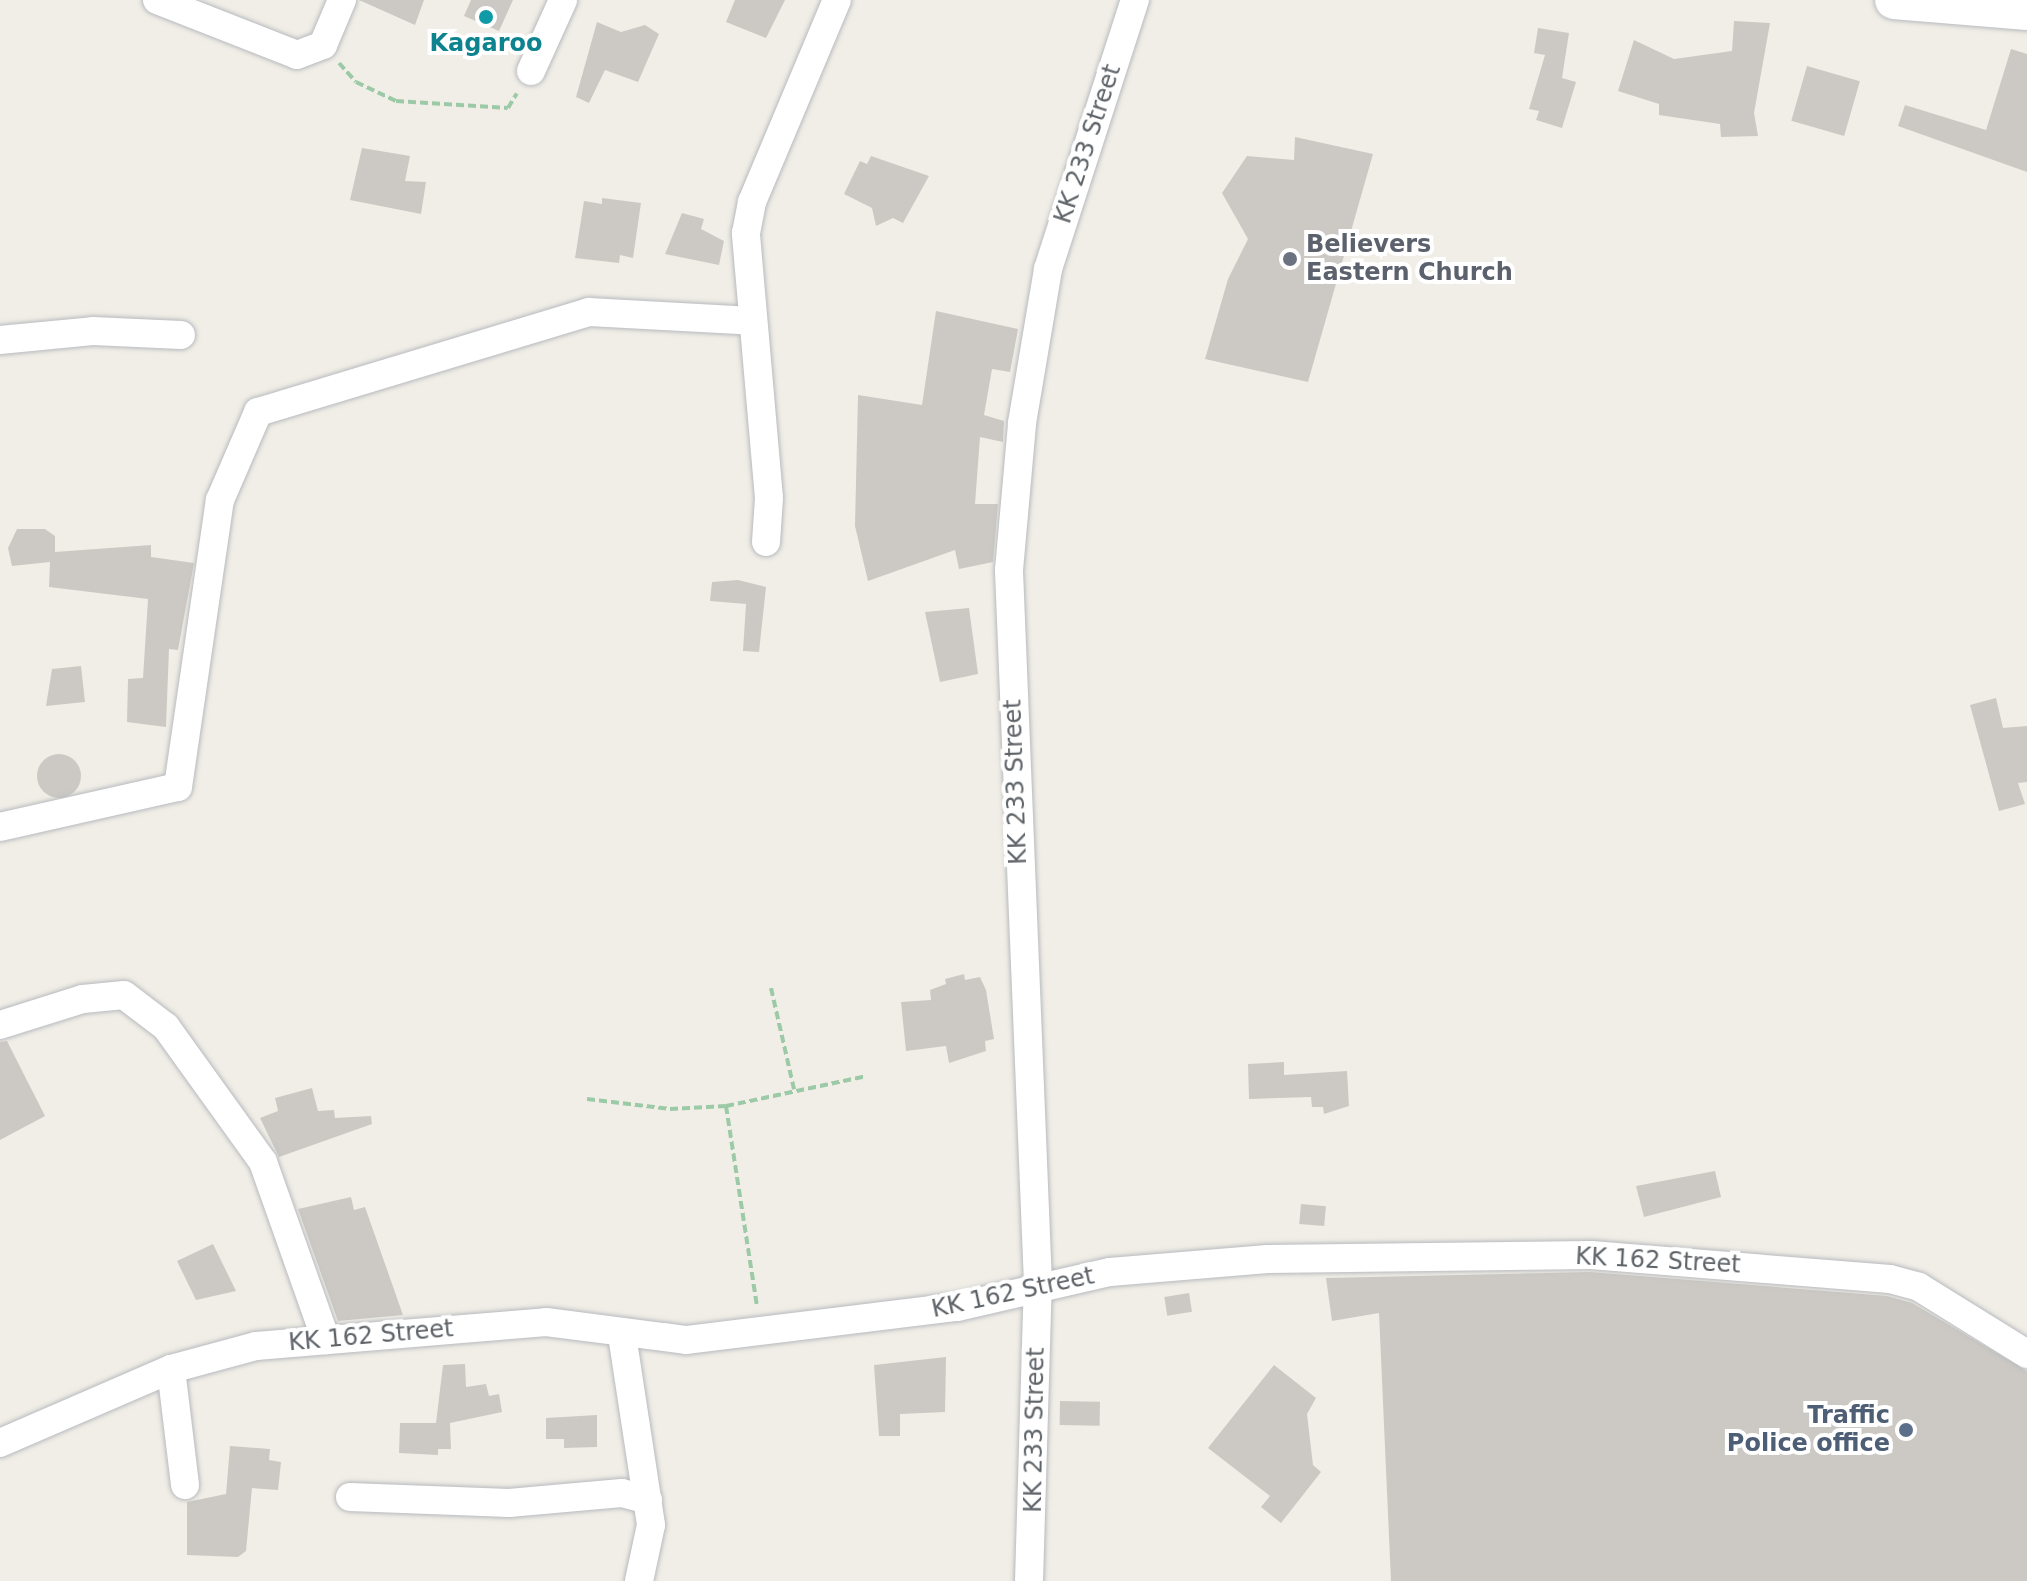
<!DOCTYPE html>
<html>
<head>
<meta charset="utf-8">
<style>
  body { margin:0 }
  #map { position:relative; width:2027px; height:1581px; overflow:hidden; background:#f1eee7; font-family:"DejaVu Sans",sans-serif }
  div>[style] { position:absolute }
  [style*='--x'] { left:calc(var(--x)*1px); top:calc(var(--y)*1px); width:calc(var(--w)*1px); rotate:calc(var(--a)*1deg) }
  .building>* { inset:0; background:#ccc9c4; transform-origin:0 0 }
  .round { border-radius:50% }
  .path>* { height:4px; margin-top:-2px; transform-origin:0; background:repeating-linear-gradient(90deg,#9ccaa7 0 8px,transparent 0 12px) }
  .roads { filter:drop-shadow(0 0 2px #b7babe) drop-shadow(0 0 2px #b7babe) }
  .street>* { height:28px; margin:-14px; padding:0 14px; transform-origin:14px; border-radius:14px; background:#fff }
  .secondary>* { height:38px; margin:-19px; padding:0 19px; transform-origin:19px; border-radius:19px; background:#fff }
  .dots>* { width:22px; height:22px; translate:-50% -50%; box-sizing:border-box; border:4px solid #fff; border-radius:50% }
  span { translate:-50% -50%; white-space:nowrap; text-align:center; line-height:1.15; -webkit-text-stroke:8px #fff; paint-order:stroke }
  .culture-label { font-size:24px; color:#0d838f; font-weight:700 }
  .street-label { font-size:24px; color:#5e6368 }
  .worship-label { font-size:24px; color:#5b616d; font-weight:700 }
  .left { translate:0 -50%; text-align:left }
  .service-label { font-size:24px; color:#4e5e75; font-weight:700 }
  .right { translate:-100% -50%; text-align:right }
</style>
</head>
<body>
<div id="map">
  <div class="building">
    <div style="clip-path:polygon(359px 0,424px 0,415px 25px)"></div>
    <div style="clip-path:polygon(471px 0,513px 0,499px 31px,464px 16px)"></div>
    <div style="clip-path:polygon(735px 0,785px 0,766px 38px,726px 22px)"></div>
    <div style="clip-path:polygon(1734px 21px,1770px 23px,1754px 113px,1758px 136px,1721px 137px,1720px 124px,1659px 115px,1659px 104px,1618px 91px,1634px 40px,1674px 59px,1732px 51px)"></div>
    <div style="clip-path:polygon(597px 22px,621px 32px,645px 25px,659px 34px,638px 82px,605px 70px,589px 103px,576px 97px)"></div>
    <div style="clip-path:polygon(1538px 28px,1569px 33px,1562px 78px,1576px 82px,1562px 128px,1536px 120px,1539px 111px,1529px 109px,1545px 55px,1534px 53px)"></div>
    <div style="clip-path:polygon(2011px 49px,2027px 54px,2027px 172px,1898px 126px,1905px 105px,1986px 130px)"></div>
    <div style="left:1807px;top:66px;width:55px;height:57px;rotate:16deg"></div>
    <div style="clip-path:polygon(1295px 137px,1373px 154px,1308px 382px,1205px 359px,1228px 279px,1248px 239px,1222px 193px,1247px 156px,1294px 160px)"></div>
    <div style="clip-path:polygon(362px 148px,410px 156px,405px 181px,426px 182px,421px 214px,350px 200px)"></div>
    <div style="clip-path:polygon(871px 156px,929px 176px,903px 223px,893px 218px,876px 226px,872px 208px,844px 194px,860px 161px,867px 164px)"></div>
    <div style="clip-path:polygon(602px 198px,641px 203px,633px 258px,620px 255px,619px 263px,575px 258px,584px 201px,602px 204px)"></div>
    <div style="clip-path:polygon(682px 213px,704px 219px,701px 229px,724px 241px,719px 265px,665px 254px)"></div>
    <div style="clip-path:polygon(936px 311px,1018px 329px,1010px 372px,992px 369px,984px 415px,1004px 421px,1003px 442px,980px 437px,975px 504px,998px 504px,993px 562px,959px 569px,955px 550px,868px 581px,855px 526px,858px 395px,922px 405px)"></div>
    <div style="clip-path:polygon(17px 529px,45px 529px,55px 536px,55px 552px,151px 545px,151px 557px,194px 563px,178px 650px,169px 649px,166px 727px,127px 722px,128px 679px,143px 678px,148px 599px,49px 587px,50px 562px,12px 566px,8px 548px)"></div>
    <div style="clip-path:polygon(738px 580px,766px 587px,759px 652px,743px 651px,746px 604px,710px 601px,712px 582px)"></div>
    <div style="clip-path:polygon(969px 608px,978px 674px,940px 682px,925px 612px)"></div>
    <div style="clip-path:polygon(81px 666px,85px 702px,46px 706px,52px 669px)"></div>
    <div style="clip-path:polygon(1996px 698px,2003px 728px,2027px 726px,2027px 782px,2018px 783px,2025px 804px,1999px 811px,1970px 705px)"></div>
    <div class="round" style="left:37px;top:754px;width:44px;height:44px"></div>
    <div style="clip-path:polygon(964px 974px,965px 980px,980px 977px,986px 990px,994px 1039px,985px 1041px,986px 1051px,949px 1063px,946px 1046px,906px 1051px,901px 1002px,931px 1000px,930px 990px,946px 984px,945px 979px)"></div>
    <div style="clip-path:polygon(7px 1041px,45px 1116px,0 1140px,0 1042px)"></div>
    <div style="clip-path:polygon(1284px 1062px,1284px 1075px,1347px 1071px,1349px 1106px,1324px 1114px,1323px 1107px,1312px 1107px,1311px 1097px,1249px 1099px,1248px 1064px)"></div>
    <div style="clip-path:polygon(312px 1088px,318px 1111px,334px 1110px,335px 1118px,371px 1116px,372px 1124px,279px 1157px,260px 1118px,278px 1111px,275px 1098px)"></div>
    <div style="clip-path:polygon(1715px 1171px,1721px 1197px,1644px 1217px,1636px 1186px)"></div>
    <div style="clip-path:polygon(351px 1197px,354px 1210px,365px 1207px,403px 1315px,338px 1321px,298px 1209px)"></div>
    <div style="left:1301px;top:1204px;width:25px;height:20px;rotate:5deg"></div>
    <div style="clip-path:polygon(213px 1244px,236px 1291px,196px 1300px,177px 1261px)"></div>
    <div style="clip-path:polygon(1590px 1272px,1887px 1296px,1912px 1303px,2027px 1371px,2027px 1581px,1391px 1581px,1379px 1313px,1332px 1321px,1326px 1278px)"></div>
    <div style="left:1189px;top:1293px;width:19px;height:25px;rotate:81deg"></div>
    <div style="clip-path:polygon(946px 1357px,945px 1412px,900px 1414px,900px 1436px,879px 1436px,874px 1365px)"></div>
    <div style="clip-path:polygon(465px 1364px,466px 1387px,486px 1384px,489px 1396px,499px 1394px,502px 1412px,450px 1423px,451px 1449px,438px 1449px,438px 1455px,399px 1453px,400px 1423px,436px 1423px,443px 1365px)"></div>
    <div style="clip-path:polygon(1274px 1365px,1316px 1398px,1307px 1414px,1313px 1465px,1321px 1472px,1281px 1523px,1261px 1507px,1270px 1496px,1208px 1448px)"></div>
    <div style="left:1060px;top:1401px;width:40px;height:24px;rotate:1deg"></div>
    <div style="clip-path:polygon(597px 1415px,597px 1447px,564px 1448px,564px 1439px,546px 1439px,546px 1418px)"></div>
    <div style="clip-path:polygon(230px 1446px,270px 1449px,269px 1460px,281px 1462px,278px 1490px,252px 1488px,246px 1551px,238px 1557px,187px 1555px,187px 1502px,226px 1494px)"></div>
  </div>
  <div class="path">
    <div style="--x:339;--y:63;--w:25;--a:48"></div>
    <div style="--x:356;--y:82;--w:44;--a:25.4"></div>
    <div style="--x:396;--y:101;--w:112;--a:3.6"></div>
    <div style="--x:508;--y:108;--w:17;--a:-59"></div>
    <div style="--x:771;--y:988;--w:104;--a:77.2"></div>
    <div style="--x:587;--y:1099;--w:84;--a:6.9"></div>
    <div style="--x:670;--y:1109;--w:56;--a:-3.1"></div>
    <div style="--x:726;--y:1106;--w:144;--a:-12"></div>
    <div style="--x:726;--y:1106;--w:203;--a:81.2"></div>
  </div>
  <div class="roads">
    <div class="street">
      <div style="--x:157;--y:0;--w:150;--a:21.4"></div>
      <div style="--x:297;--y:55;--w:28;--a:-21"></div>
      <div style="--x:323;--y:45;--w:49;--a:-67.1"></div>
      <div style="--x:531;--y:71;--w:78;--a:-65.7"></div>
      <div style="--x:0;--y:340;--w:93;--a:-5.5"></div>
      <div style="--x:93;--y:331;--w:88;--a:2.6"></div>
      <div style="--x:766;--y:542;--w:44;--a:-86.1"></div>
      <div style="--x:769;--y:498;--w:266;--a:-95"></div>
      <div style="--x:746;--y:233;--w:32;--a:-79"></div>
      <div style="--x:752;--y:202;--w:219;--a:-67.2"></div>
      <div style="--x:0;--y:827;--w:182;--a:-12.7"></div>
      <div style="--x:178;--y:787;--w:290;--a:-81.7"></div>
      <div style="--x:220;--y:500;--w:96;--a:-66.6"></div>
      <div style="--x:258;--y:412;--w:346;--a:-16.8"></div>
      <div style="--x:589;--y:312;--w:164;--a:3.1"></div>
      <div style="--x:0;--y:1025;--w:87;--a:-17.4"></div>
      <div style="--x:83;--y:999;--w:41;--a:-5.6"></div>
      <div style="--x:124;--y:995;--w:53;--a:37.3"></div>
      <div style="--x:166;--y:1027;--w:166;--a:54.3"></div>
      <div style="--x:263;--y:1162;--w:189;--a:70.5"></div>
      <div style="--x:622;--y:1335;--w:192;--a:81.3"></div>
      <div style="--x:651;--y:1525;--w:57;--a:102.1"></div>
      <div style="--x:171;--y:1369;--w:117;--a:83.1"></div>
      <div style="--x:0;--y:1443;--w:186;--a:-23.4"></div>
      <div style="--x:171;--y:1369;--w:88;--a:-15.1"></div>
      <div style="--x:256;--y:1346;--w:291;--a:-4.7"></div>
      <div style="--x:546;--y:1322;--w:142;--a:7.3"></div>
      <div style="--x:687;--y:1340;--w:272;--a:-7"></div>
      <div style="--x:957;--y:1307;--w:157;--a:-12.9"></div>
      <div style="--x:1110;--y:1272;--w:158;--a:-4.7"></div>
      <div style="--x:1267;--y:1259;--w:324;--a:-0.7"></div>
      <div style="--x:1591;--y:1255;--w:300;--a:4.6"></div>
      <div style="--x:1890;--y:1279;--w:30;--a:15"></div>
      <div style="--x:1919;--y:1287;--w:127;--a:31.8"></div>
      <div style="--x:350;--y:1497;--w:159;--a:2.2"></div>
      <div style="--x:509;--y:1503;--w:113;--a:-5.1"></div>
      <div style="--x:622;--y:1493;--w:27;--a:15"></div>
      <div style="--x:1029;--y:1581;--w:297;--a:-88.3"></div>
      <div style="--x:1038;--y:1284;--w:715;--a:-92.33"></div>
      <div style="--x:1009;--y:570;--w:148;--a:-84.9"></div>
      <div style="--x:1022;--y:423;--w:156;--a:-80.4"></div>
      <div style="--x:1048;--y:269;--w:283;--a:-72.1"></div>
    </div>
    <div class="secondary">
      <div style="--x:1894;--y:0;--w:133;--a:4.7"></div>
    </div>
  </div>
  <div class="dots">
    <div style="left:486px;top:17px;background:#0f9aa8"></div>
    <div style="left:1290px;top:259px;background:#6b7280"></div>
    <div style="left:1906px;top:1430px;background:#5c6f8a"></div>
  </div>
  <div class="culture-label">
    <span style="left:486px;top:44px">Kagaroo</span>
  </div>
  <div class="street-label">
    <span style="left:1088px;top:144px;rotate:-72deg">KK 233 Street</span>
    <span style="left:1016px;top:782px;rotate:-92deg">KK 233 Street</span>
    <span style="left:1658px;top:1261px;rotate:3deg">KK 162 Street</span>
    <span style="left:1013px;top:1293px;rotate:-12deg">KK 162 Street</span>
    <span style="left:371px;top:1336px;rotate:-5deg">KK 162 Street</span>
    <span style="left:1035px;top:1430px;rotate:-89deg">KK 233 Street</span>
  </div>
  <div class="worship-label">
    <span class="left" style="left:1306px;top:259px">Believers<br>Eastern Church</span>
  </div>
  <div class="service-label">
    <span class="right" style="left:1890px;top:1430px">Traffic<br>Police office</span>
  </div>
</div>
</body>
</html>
